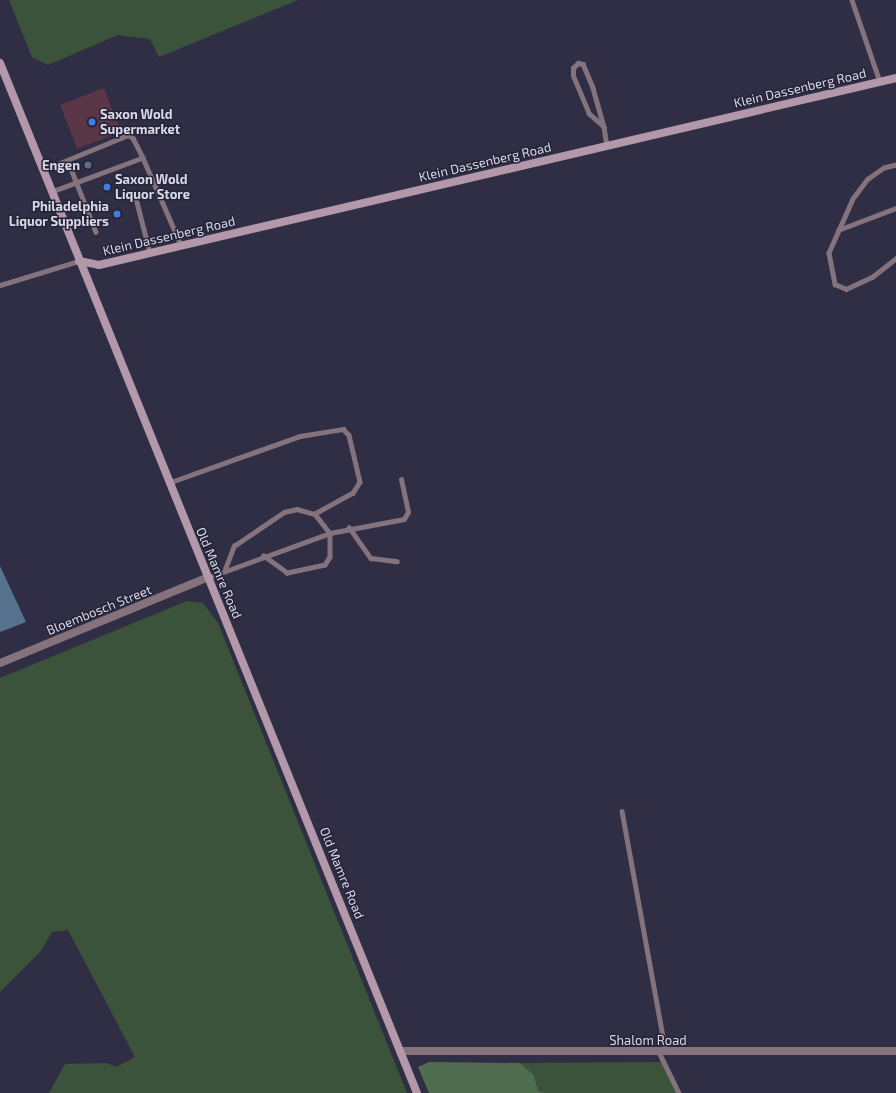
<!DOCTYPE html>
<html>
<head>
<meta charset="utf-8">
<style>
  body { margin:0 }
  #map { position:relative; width:896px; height:1093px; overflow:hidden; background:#2f2e44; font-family:"Exo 2",sans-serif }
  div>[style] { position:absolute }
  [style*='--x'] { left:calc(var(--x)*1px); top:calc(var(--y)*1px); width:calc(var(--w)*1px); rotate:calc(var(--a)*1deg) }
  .green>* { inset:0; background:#3b533a }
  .forest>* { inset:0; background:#506c4f }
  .water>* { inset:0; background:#56728f }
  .building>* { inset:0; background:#5a3646; transform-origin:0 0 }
  .lane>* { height:4.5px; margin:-2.25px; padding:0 2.25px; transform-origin:2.25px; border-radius:2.25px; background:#84737d }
  .street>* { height:8px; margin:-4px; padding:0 4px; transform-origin:4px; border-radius:4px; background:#84737d }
  .secondary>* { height:8px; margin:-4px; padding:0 4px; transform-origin:4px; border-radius:4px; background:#b298a8 }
  .dots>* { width:11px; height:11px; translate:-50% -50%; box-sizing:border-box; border:2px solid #252439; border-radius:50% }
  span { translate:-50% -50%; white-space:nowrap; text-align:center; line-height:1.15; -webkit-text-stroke:3px #252439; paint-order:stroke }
  .street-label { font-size:13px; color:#d9d8e7 }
  .poi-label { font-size:13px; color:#d9d8e7; font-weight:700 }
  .left { translate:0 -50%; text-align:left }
  .right { translate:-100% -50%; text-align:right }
</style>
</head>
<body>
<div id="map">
  <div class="green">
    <div style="clip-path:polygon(9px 0,298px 0,159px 57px,150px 39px,118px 35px,48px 65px,32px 57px)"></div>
    <div style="clip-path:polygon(187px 601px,203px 603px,218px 623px,407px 1093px,49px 1093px,65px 1064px,107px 1063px,116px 1067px,135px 1057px,68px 930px,52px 932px,41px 951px,0 992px,0 678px)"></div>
    <div style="clip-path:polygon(662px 1062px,677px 1093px,545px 1093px,538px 1091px,534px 1075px,520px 1063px)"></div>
  </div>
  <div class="forest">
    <div style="clip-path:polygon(429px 1062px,520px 1063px,534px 1075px,538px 1091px,545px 1093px,429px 1093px,418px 1067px)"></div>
  </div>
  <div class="water">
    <div style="clip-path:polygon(0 566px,26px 622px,0 632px)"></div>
  </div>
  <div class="building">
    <div style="left:104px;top:88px;width:47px;height:47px;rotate:69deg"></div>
  </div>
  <div class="lane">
    <div style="--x:852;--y:0;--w:87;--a:71.1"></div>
    <div style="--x:604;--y:127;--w:20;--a:-139"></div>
    <div style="--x:589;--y:114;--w:41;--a:-112.8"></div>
    <div style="--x:573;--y:76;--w:8;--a:-90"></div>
    <div style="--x:573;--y:68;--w:7;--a:-45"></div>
    <div style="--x:578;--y:63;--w:5;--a:11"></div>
    <div style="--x:583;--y:64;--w:26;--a:67"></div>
    <div style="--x:593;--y:88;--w:41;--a:74.2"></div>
    <div style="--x:604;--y:127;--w:18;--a:81"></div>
    <div style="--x:143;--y:158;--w:95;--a:66.4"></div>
    <div style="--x:68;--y:161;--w:76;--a:68.5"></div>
    <div style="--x:896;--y:165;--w:12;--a:166"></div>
    <div style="--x:884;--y:168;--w:19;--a:145"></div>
    <div style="--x:868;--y:179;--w:25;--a:127"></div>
    <div style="--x:853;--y:199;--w:59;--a:114"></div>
    <div style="--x:829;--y:253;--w:32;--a:79"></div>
    <div style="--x:835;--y:284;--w:12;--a:24"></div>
    <div style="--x:846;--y:289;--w:29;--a:-25"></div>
    <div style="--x:872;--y:277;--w:31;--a:-38"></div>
    <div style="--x:43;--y:170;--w:92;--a:-22.4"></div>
    <div style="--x:128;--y:135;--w:6;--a:31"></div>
    <div style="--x:133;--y:138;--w:22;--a:63"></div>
    <div style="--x:143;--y:158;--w:97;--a:159.5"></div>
    <div style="--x:136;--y:198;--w:57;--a:75.7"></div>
    <div style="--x:838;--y:230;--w:62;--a:-20.8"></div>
    <div style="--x:0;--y:285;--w:83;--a:-16.9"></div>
    <div style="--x:168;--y:483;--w:140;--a:-19.6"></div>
    <div style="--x:300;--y:436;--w:44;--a:-9.2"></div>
    <div style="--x:343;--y:429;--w:8;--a:45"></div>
    <div style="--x:349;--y:435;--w:48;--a:76.8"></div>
    <div style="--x:360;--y:482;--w:13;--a:122"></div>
    <div style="--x:353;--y:493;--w:43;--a:151.1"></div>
    <div style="--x:349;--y:527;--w:38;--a:55"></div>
    <div style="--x:371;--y:558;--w:26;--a:7"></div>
    <div style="--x:225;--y:569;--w:25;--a:-69"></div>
    <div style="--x:234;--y:546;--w:60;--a:-34.2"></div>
    <div style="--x:284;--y:512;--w:13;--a:-13"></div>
    <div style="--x:297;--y:509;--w:19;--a:16"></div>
    <div style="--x:315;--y:514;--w:24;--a:52"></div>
    <div style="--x:330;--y:533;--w:24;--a:90"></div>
    <div style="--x:330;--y:557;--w:9;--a:122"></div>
    <div style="--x:325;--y:565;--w:39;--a:168"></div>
    <div style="--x:287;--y:573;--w:29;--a:-144"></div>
    <div style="--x:207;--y:578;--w:131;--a:-20.1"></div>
    <div style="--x:330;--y:533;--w:75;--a:-10.7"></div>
    <div style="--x:404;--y:519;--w:8;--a:-60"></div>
    <div style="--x:408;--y:512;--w:33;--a:-102"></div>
    <div style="--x:622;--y:811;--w:245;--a:79.7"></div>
    <div style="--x:659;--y:1052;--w:46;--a:64"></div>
  </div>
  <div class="street">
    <div style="--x:0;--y:663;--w:223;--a:-22.4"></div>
    <div style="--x:400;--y:1051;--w:496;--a:0"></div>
  </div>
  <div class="secondary">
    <div style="--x:0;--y:63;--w:1111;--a:67.96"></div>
    <div style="--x:79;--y:261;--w:20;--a:11"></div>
    <div style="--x:99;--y:265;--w:819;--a:-13.2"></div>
  </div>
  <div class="dots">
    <div style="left:92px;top:122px;background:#3f7fe0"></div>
    <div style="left:88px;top:165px;background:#5c6f8a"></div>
    <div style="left:107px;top:187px;background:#3f7fe0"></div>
    <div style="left:117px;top:214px;background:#3f7fe0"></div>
  </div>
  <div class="street-label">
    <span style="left:800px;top:88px;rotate:-13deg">Klein Dassenberg Road</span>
    <span style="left:485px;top:162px;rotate:-13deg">Klein Dassenberg Road</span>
    <span style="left:169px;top:236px;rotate:-13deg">Klein Dassenberg Road</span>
    <span style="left:219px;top:573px;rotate:67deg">Old Mamre Road</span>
    <span style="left:99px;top:610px;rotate:-22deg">Bloembosch Street</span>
    <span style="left:342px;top:873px;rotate:68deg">Old Mamre Road</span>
    <span style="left:648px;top:1040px">Shalom Road</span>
  </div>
  <div class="poi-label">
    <span class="left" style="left:100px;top:122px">Saxon Wold<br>Supermarket</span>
    <span class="right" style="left:80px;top:165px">Engen</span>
    <span class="left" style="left:115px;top:187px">Saxon Wold<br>Liquor Store</span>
    <span class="right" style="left:109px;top:214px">Philadelphia<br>Liquor Suppliers</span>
  </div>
</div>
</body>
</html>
